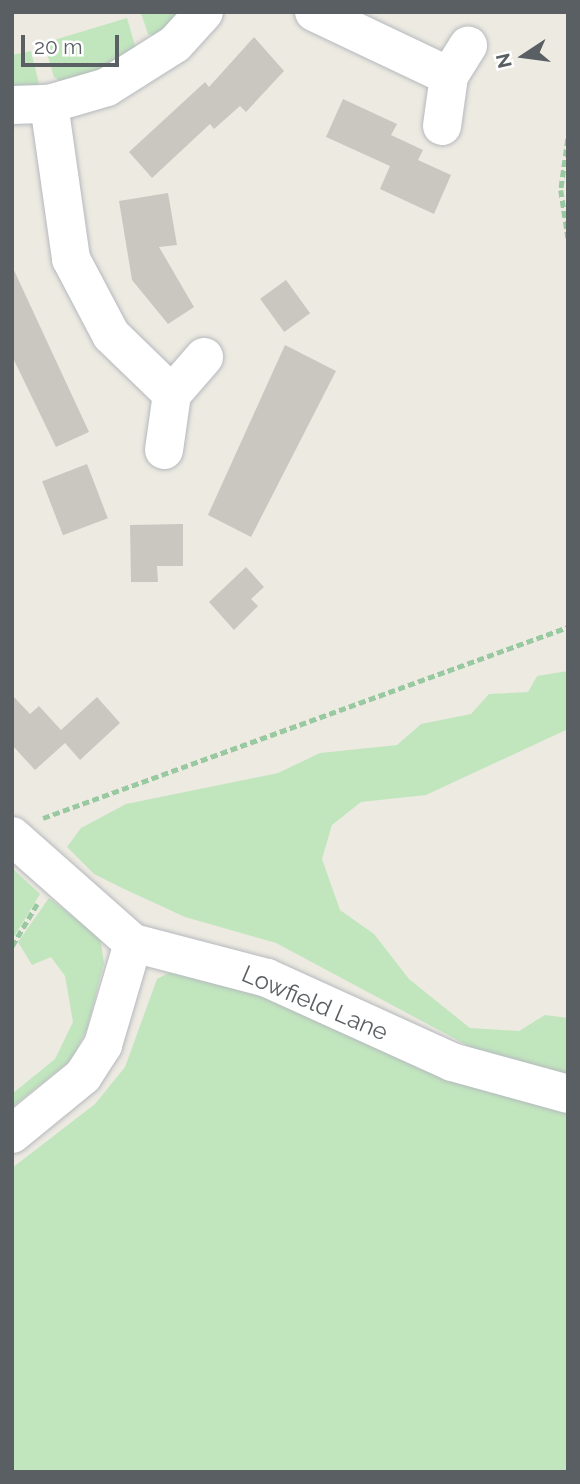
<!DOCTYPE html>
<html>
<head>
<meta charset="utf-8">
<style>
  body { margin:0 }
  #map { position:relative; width:580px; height:1484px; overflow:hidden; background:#edeae2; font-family:Raleway,sans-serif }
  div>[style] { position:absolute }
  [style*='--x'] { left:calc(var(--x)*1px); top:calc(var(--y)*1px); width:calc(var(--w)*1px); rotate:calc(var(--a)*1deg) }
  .green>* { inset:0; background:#c1e6be }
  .building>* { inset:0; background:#cac7c1; transform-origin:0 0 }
  .path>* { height:4.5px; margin-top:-2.25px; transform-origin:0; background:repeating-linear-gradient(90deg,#98c9a1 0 7px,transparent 0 10.5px) }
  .roads { filter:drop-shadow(0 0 2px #b5b9bd) drop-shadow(0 0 2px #b5b9bd) }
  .minor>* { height:38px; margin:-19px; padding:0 19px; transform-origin:19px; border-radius:19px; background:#fff }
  span { translate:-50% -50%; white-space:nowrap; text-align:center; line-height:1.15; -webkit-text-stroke:5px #fff; paint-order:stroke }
  .street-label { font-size:24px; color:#5a5f63 }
  .frame { position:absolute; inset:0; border:14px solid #5a5f63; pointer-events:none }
  .north { position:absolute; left:489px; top:21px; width:70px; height:70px; -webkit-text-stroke:5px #fff; paint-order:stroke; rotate:257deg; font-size:19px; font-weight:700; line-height:28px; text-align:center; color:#5a5f63 }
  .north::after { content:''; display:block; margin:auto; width:24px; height:32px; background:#5a5f63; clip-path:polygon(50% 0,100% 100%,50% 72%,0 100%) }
  .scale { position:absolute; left:21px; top:35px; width:98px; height:32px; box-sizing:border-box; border:4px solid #5a5f63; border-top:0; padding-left:9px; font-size:21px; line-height:24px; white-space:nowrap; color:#5a5f63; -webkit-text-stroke:5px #fff; paint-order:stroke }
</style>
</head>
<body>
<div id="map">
  <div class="green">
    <div style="clip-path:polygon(185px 12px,156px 36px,148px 34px,141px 13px)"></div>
    <div style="clip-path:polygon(127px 18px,136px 49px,127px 60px,63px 83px,54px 77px,44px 43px)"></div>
    <div style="clip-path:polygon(31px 51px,39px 84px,33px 91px,12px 90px,12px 55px)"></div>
    <div style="clip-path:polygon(568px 671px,568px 729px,426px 795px,361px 802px,332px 825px,322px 859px,340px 910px,374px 934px,409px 979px,470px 1028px,519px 1031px,545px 1015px,568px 1018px,568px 1081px,491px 1058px,276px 943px,185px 917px,122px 888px,94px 874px,67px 847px,81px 828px,126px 804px,278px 773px,320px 753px,397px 745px,421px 724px,471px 714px,489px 694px,528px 692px,537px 676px)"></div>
    <div style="clip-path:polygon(12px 868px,40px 894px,12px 940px)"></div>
    <div style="clip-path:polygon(49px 898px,100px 937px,104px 963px,87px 1029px,71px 1060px,12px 1107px,12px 1094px,55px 1059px,73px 1022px,65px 976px,51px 957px,32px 965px,18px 942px)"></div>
    <div style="clip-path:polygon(174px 970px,205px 976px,568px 1107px,568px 1472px,12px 1472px,12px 1168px,95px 1104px,125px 1067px,157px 979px)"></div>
  </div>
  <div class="building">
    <div style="clip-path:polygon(254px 37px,284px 71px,246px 112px,240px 106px,214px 129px,210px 124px,152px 178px,129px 152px,205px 82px,209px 87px)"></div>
    <div style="clip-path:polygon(343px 99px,397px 124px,391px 135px,423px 150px,418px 160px,451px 175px,434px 214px,380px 189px,390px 166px,326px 137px)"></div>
    <div style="clip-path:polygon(168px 193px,177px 245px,159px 247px,194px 307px,168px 324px,132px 280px,119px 201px)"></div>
    <div style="clip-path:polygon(12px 266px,89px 432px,56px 447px,12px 356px)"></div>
    <div style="left:286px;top:280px;width:41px;height:32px;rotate:54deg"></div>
    <div style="clip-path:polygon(285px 345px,336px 371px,251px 537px,208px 515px)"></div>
    <div style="left:87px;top:464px;width:58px;height:48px;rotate:69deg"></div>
    <div style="clip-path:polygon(183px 524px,183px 566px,157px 566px,158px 582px,131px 582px,130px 525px)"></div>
    <div style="clip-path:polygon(246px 567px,264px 587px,251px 599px,258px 606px,234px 630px,209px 602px)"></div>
    <div style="clip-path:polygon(12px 695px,30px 714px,39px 706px,61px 730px,97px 697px,120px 723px,80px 760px,65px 743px,35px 770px,12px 745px)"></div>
  </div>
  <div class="path">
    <div style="--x:568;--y:139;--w:51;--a:97.8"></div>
    <div style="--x:561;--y:190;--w:48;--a:81.5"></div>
    <div style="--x:43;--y:818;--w:559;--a:-19.99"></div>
    <div style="--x:12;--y:946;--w:49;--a:-59.2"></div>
  </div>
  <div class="roads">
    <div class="minor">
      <div style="--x:314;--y:12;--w:149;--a:25.4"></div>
      <div style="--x:49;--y:104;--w:157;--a:81.9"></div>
      <div style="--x:71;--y:259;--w:86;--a:62.2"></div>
      <div style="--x:111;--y:335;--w:85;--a:44"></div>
      <div style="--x:12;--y:105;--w:37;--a:-2"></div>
      <div style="--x:49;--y:104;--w:60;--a:-16.3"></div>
      <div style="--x:107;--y:87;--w:80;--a:-32.3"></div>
      <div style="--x:175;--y:44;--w:43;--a:-47.8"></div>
      <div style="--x:442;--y:126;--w:50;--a:-82"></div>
      <div style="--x:449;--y:76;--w:36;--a:-58"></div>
      <div style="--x:164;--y:450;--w:57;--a:-81.9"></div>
      <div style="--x:172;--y:394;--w:49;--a:-49.1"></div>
      <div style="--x:12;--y:836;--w:162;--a:41.5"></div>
      <div style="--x:133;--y:943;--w:138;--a:14.6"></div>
      <div style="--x:267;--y:978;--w:203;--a:24.4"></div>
      <div style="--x:452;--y:1062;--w:120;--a:15.4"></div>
      <div style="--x:12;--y:1134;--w:92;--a:-39.2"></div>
      <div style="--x:83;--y:1076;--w:37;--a:-57"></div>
      <div style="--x:103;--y:1045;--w:106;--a:-73.6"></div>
    </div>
  </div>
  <div class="street-label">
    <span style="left:315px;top:1003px;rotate:23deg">Lowfield Lane</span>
  </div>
  <div class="frame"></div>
  <div class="north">N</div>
  <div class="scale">20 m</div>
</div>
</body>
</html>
